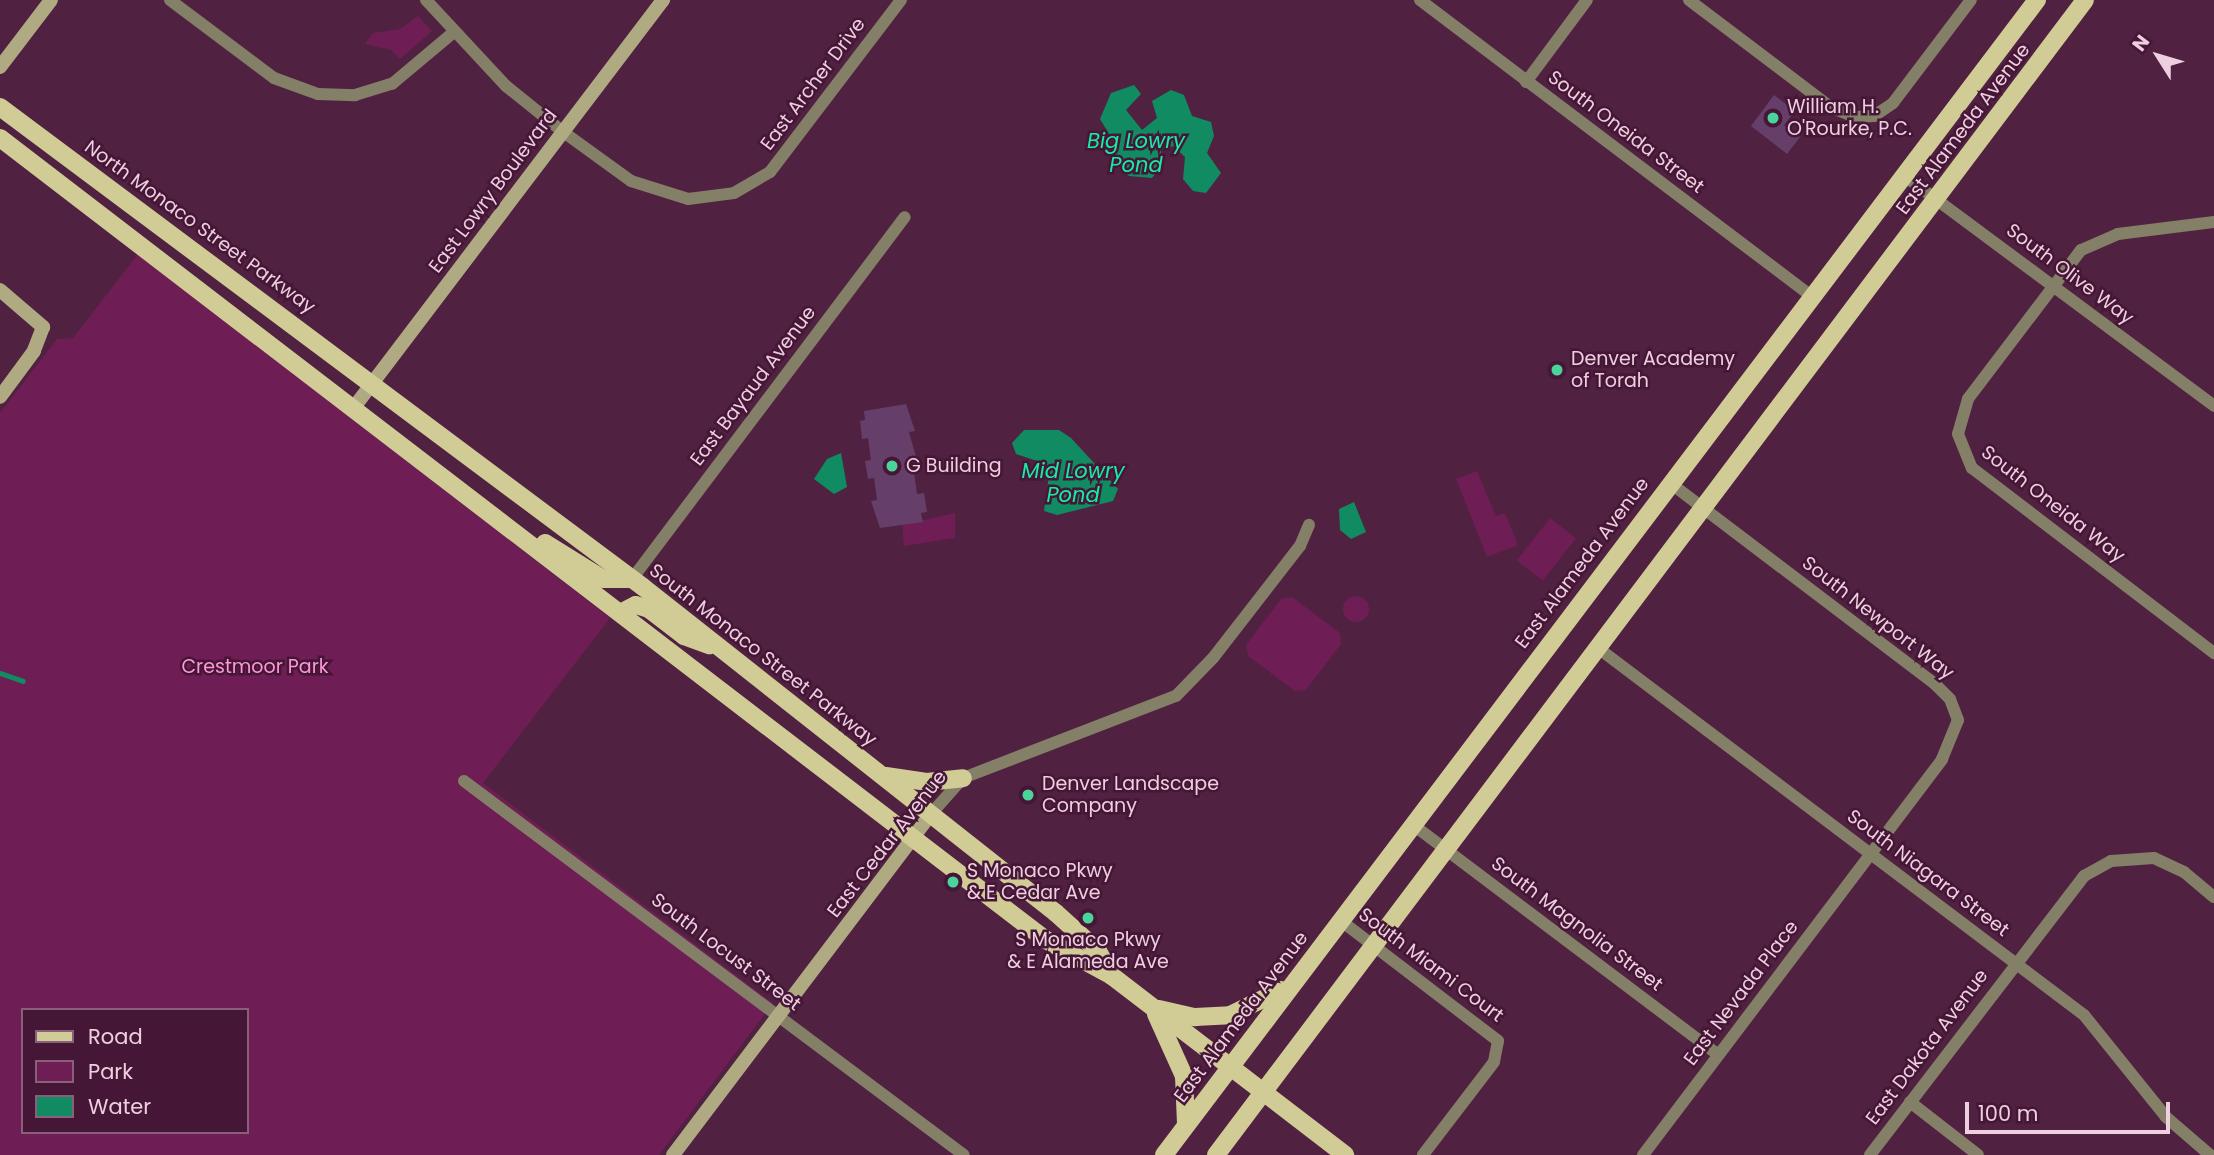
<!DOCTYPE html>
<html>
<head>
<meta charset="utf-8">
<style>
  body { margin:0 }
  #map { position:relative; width:2214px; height:1155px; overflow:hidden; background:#502140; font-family:Poppins,sans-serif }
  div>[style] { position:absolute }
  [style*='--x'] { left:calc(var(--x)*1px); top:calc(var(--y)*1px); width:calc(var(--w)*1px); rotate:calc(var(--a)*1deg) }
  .green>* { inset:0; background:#6f1d55; transform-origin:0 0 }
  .round { border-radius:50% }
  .water>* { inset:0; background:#118c62 }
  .stream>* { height:4.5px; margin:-2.25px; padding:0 2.25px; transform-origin:2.25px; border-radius:2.25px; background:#118c62 }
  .building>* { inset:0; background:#653f6a }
  .street>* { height:12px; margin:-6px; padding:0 6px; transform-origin:6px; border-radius:6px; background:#838067 }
  .secondary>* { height:14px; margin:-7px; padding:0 7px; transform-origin:7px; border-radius:7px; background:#afaa82 }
  .primary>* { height:18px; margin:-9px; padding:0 9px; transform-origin:9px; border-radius:9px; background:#d1cb96 }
  .dots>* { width:19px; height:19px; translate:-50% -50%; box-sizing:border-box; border:4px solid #451635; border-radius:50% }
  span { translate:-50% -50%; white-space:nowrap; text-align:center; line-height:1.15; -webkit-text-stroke:5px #451635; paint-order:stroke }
  .street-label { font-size:19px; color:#edcfe0 }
  .poi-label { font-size:19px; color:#edcfe0 }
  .left { translate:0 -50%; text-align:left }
  .park-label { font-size:19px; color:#fd97d7 }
  .water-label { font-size:21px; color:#15eda6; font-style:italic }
  .legend { position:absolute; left:21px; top:1008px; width:228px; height:126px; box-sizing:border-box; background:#451635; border:2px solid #886079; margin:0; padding:9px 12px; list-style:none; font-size:21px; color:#edcfe0 }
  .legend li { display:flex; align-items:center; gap:14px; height:35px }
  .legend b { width:35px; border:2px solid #886079 }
  .north { position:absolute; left:2123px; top:21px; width:70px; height:70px; -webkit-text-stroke:5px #451635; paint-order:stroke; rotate:307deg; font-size:19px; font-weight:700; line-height:28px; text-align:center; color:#edcfe0 }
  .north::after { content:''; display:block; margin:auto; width:24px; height:32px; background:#edcfe0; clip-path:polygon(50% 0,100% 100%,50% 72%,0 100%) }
  .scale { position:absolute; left:1965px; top:1102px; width:205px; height:32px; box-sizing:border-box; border:4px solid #edcfe0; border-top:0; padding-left:9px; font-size:21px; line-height:24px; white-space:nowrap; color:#edcfe0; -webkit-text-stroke:5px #451635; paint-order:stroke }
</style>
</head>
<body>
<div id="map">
  <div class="green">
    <div style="clip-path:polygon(418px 16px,432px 31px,400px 59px,391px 50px,365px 44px,373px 33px,400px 29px)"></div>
    <div style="clip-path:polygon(evenodd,138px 254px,610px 618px,483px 783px,773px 1003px,659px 1155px,0 1155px,0 413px,57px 339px,73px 338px,138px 254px,23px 1010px,247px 1010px,247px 1132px,23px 1132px,23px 1010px)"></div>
    <div style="clip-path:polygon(1477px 471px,1496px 516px,1505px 513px,1518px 545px,1487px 557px,1456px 479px)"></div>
    <div style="clip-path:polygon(955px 513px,955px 538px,904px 546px,902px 525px)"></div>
    <div style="left:1550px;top:518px;width:33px;height:54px;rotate:38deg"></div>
    <div class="round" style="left:1343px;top:596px;width:26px;height:26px"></div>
    <div style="clip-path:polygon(1292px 597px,1340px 633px,1341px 644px,1306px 690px,1295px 691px,1248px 656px,1246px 645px,1281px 599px)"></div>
  </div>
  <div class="water">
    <div style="clip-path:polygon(1134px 85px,1141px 94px,1126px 110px,1142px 130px,1157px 118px,1152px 101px,1171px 90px,1184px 95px,1192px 116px,1211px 122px,1214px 136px,1207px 153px,1221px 173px,1206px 193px,1193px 191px,1183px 179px,1185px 157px,1173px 146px,1161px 150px,1160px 168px,1152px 178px,1129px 176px,1116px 164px,1114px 142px,1100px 119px,1111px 93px)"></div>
    <div style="clip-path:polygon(1024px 430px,1059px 430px,1071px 438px,1118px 489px,1113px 501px,1057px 515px,1044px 511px,1049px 475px,1043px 463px,1016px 454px,1012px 443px)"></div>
    <div style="clip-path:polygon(841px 453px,847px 487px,834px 494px,814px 479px,827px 459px)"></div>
    <div style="clip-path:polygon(1354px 502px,1366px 532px,1351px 539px,1340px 530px,1339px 509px)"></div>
  </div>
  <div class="stream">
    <div style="--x:0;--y:673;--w:24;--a:19"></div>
  </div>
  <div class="building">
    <div style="clip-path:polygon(1774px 95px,1795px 111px,1784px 125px,1800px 137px,1787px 154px,1751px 126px)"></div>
    <div style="clip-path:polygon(906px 404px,915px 431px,909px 432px,920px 471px,914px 472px,917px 494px,924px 493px,927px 512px,921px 513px,923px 522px,880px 528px,871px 501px,877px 500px,874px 478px,868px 479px,865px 461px,871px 460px,868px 438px,862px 439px,860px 421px,865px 420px,864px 411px)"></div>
  </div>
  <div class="street">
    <div style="--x:170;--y:0;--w:130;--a:36.9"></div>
    <div style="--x:274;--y:78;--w:47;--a:20"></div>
    <div style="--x:318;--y:94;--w:37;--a:2"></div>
    <div style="--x:355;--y:95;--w:39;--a:-17"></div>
    <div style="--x:392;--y:84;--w:81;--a:-40"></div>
    <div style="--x:426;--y:0;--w:117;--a:47.1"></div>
    <div style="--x:506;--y:86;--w:72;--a:38.8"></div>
    <div style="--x:562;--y:131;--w:85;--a:35.9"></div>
    <div style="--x:631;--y:181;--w:60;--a:17.5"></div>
    <div style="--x:688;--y:199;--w:46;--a:-7.4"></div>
    <div style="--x:734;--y:193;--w:42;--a:-30.3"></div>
    <div style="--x:770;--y:172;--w:216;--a:-52.7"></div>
    <div style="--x:1420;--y:0;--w:489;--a:37.1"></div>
    <div style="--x:1689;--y:0;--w:179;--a:37.1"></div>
    <div style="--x:1832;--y:108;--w:26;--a:21"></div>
    <div style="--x:1856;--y:117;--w:18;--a:-3"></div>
    <div style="--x:1874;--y:116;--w:23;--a:-34"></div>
    <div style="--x:1893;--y:103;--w:129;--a:-52.9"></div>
    <div style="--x:1526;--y:82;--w:102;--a:-53.4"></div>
    <div style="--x:1902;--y:174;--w:389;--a:36.6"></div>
    <div style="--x:2214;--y:222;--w:97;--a:172.9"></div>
    <div style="--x:2118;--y:234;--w:40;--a:156.6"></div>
    <div style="--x:2081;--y:250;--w:187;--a:127.2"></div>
    <div style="--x:1968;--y:399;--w:36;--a:106"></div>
    <div style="--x:1958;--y:434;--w:37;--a:68"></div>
    <div style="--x:1972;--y:468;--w:305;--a:37.4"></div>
    <div style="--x:632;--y:579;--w:453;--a:-53"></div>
    <div style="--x:1598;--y:648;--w:609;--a:37.06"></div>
    <div style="--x:2084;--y:1015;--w:131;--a:51.2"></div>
    <div style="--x:2166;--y:1117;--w:58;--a:40.8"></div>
    <div style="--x:464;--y:781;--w:624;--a:36.8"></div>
    <div style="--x:931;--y:814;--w:48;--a:-48.4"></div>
    <div style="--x:963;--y:778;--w:228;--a:-21.1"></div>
    <div style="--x:1176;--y:696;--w:53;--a:-45.8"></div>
    <div style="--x:1213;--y:658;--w:142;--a:-52.2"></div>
    <div style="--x:1300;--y:546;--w:23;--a:-67"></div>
    <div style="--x:1412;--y:824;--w:383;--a:37"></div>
    <div style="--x:1340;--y:920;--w:199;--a:37.4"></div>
    <div style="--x:1498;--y:1041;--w:21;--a:101"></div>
    <div style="--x:1494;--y:1062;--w:117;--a:127.4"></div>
    <div style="--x:1910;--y:1102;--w:86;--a:37.9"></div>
    <div style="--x:1643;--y:1155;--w:496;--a:-52.9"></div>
    <div style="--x:1942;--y:759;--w:42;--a:-67.7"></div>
    <div style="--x:1958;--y:720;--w:22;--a:-111"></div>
    <div style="--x:1950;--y:699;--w:21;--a:-135"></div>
    <div style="--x:1935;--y:684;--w:334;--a:-142.8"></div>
    <div style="--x:1870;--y:1155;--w:352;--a:-52.5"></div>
    <div style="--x:2084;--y:876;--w:31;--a:-29"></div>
    <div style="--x:2111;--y:861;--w:43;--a:-4"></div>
    <div style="--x:2154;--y:858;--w:33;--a:25"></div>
    <div style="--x:2184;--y:872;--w:39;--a:40"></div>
  </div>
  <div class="secondary">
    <div style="--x:0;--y:67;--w:84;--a:-52.7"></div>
    <div style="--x:0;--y:290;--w:57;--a:40.7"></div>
    <div style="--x:43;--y:327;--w:26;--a:111"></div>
    <div style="--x:34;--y:351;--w:57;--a:126.5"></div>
    <div style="--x:355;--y:406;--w:510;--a:-52.82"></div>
    <div style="--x:673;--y:1155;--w:428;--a:-52.9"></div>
  </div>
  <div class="primary">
    <div style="--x:0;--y:107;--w:802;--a:36.74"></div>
    <div style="--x:643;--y:587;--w:526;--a:38.29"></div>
    <div style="--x:1056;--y:913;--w:57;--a:42.1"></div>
    <div style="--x:1098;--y:951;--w:29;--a:61"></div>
    <div style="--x:0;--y:138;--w:1318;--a:37.48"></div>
    <div style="--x:1046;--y:940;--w:75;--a:28.6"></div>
    <div style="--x:1112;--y:976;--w:294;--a:37.5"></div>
    <div style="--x:545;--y:543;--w:68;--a:31.8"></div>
    <div style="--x:603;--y:579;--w:29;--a:0"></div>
    <div style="--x:624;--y:611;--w:13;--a:-27"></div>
    <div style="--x:636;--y:605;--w:14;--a:17"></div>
    <div style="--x:649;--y:609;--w:44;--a:37.6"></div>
    <div style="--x:684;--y:636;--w:27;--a:20"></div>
    <div style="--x:886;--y:776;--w:41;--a:8.3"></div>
    <div style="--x:927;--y:782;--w:36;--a:-6"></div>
    <div style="--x:1159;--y:1009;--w:37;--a:13"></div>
    <div style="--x:1195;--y:1017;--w:35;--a:-3"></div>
    <div style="--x:1230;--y:1015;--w:57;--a:-26.1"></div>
    <div style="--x:1156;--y:1014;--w:68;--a:65.7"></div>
    <div style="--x:1184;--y:1076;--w:47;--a:87.6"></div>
    <div style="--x:1164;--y:1155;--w:1448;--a:-52.92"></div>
    <div style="--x:1216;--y:1155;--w:1445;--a:-53.04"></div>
  </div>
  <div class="dots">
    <div style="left:1773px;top:118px;background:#4ad49c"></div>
    <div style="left:1557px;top:370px;background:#4ad49c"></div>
    <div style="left:892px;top:466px;background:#4ad49c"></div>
    <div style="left:1028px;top:795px;background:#4ad49c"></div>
    <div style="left:953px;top:882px;background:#4ad49c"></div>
    <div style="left:1088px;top:918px;background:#4ad49c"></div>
  </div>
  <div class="street-label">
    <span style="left:813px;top:84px;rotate:-53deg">East Archer Drive</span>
    <span style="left:1963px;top:129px;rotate:-53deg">East Alameda Avenue</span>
    <span style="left:1626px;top:132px;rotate:37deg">South Oneida Street</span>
    <span style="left:493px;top:191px;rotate:-53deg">East Lowry Boulevard</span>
    <span style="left:200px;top:227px;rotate:36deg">North Monaco Street Parkway</span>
    <span style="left:2070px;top:274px;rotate:37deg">South Olive Way</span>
    <span style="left:753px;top:386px;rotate:-53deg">East Bayaud Avenue</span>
    <span style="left:2053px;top:504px;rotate:38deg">South Oneida Way</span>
    <span style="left:1582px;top:563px;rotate:-53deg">East Alameda Avenue</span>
    <span style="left:1878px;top:618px;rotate:38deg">South Newport Way</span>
    <span style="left:763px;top:655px;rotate:38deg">South Monaco Street Parkway</span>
    <span style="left:887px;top:844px;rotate:-52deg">East Cedar Avenue</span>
    <span style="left:1928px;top:873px;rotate:37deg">South Niagara Street</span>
    <span style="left:1577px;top:924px;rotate:37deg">South Magnolia Street</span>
    <span style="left:726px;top:952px;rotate:37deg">South Locust Street</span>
    <span style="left:1431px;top:965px;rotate:37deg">South Miami Court</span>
    <span style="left:1741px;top:993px;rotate:-53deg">East Nevada Place</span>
    <span style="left:1241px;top:1017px;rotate:-53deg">East Alameda Avenue</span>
    <span style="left:1927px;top:1047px;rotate:-53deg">East Dakota Avenue</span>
  </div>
  <div class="poi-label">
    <span class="left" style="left:1787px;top:118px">William H.<br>O'Rourke, P.C.</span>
    <span class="left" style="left:1571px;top:370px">Denver Academy<br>of Torah</span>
    <span class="left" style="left:906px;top:466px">G Building</span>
    <span class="left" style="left:1042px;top:795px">Denver Landscape<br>Company</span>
    <span class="left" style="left:967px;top:882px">S Monaco Pkwy<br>&amp; E Cedar Ave</span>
    <span style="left:1088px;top:951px">S Monaco Pkwy<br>&amp; E Alameda Ave</span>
  </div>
  <div class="park-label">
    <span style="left:255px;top:667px">Crestmoor Park</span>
  </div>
  <div class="water-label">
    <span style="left:1136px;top:153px">Big Lowry<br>Pond</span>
    <span style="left:1073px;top:483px">Mid Lowry<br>Pond</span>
  </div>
  <ul class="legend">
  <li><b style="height:9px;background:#d1cb96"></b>Road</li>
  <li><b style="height:19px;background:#6f1d55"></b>Park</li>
  <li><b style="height:19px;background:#118c62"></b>Water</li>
  </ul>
  <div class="north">N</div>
  <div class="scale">100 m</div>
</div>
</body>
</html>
